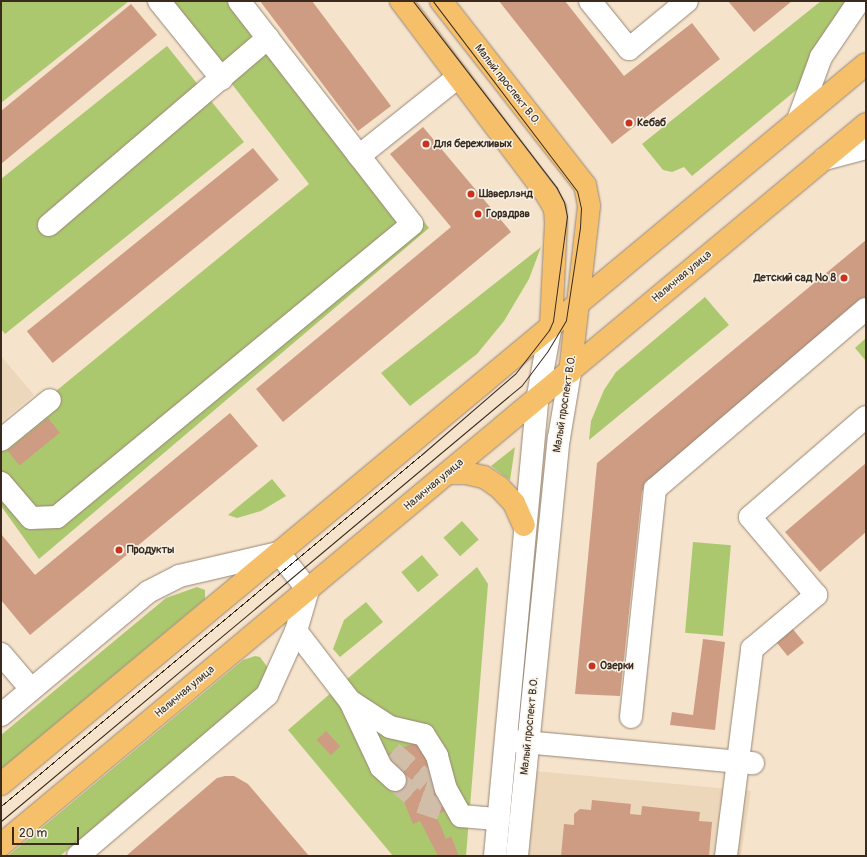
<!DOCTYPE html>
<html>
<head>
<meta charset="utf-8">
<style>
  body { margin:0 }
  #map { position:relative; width:867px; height:857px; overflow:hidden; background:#f5e3cc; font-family:Pangolin,sans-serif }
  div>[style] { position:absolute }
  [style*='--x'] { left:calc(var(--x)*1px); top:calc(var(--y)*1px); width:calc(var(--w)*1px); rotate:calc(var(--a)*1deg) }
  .built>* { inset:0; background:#edd7bb }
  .green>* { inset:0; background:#acc86f; transform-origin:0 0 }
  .building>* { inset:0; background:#ce9c83; transform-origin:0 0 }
  .minor-tunnel>* { height:22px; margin-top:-11px; transform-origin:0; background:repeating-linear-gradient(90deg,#d0bea9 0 22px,transparent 0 33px) }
  .roads { filter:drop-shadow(0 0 1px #988675) drop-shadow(0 0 1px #988675) }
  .minor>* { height:22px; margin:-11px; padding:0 11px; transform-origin:11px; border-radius:11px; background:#fff }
  .major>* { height:22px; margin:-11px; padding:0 11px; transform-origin:11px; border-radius:11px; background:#f6c06b }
  .tram>* { height:1px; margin:-0.5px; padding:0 0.5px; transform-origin:0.5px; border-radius:0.5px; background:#3b2a1e }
  .dots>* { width:11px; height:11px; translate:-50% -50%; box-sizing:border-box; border:2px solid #f7f3e8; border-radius:50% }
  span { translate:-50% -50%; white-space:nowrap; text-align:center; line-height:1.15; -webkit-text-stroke:3px #f7f3e8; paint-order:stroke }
  .street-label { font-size:11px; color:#3b2a1e }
  .poi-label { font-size:11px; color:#3b2a1e; font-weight:700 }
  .left { translate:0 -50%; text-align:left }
  .right { translate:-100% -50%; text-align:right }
  .frame { position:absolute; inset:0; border:2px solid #3b2a1e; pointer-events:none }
  .scale { position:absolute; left:12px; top:827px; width:67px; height:18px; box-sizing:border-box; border:2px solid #3b2a1e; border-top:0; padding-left:5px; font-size:12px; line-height:14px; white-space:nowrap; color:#3b2a1e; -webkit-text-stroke:3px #f7f3e8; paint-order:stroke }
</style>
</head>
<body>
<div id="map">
  <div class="built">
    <div style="clip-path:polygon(1px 356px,34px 395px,1px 422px)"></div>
    <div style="clip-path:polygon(535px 771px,751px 791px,741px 856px,527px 856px)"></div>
  </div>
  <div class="green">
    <div style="clip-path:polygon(1px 1px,129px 1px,1px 103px)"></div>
    <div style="clip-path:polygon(168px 1px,250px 1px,429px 228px,39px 559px,1px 506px,1px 436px,309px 184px)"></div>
    <div style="clip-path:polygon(821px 1px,845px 1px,812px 53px,800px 87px,692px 176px,684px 167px,672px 172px,663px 170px,642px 144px)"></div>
    <div style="clip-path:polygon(167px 46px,244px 142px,5px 334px,1px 329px,1px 179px)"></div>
    <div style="clip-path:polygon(541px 247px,529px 279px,504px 321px,477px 354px,410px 406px,381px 373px)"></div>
    <div style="clip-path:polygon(705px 297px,729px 325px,589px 440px,591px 421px,604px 390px,616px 372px)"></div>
    <div style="clip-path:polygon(866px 338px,866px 361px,855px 348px)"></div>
    <div style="clip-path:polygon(515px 447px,510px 480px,491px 466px)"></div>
    <div style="clip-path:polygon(272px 479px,286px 496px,261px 511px,237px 518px,228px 515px)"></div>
    <div style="left:462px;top:521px;width:25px;height:25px;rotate:48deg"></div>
    <div style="left:693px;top:542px;width:38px;height:91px;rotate:5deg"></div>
    <div style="left:422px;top:555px;width:26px;height:27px;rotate:50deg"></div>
    <div style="clip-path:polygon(477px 567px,488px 584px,466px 856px,393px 856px,288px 730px)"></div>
    <div style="clip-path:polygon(197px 587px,205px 590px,205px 599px,1px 769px,1px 735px,166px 598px)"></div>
    <div style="clip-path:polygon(366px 602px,383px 622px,340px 657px,333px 649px,344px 620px)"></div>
    <div style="clip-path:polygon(255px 656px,260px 657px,268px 668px,258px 690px,60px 856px,8px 856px,243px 660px)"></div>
  </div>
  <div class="building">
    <div style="clip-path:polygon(260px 1px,312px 1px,391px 106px,358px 131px)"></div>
    <div style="clip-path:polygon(499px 1px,565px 1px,624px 76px,692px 23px,720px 59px,612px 144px)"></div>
    <div style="clip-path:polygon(728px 1px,792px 1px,754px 32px)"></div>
    <div style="clip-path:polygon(131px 4px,157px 35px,1px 164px,1px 111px)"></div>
    <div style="clip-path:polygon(423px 127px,511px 232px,283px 422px,256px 389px,451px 227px,390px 154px)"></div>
    <div style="left:253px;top:148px;width:41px;height:291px;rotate:51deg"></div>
    <div style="clip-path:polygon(866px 240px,866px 300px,642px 491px,620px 696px,575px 694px,597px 463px)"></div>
    <div style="clip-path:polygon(230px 413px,258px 446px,30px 635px,1px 600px,1px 534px,35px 575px)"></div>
    <div style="left:48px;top:418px;width:19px;height:52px;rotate:51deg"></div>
    <div style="clip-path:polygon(866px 463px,866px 532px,820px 572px,785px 532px)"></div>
    <div style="left:792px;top:628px;width:19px;height:21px;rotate:51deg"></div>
    <div style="clip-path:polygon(703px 639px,725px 642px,715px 730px,670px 725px,672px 712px,693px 715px)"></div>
    <div style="left:326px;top:731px;width:21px;height:13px;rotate:47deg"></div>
    <div style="clip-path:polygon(419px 741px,447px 810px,436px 815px,446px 839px,451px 836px,459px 856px,438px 856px,420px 821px,413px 824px,385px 755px)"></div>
    <div style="clip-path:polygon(225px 776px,234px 776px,248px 784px,309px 856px,126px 856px,217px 778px)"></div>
    <div style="clip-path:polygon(592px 800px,631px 804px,630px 814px,641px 815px,642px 806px,700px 812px,699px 821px,712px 822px,709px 856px,561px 856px,564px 824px,574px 825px,574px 814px,580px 809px,591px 810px)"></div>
  </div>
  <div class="minor-tunnel">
    <div style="--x:392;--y:752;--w:46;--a:40.6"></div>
    <div style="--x:427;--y:782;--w:10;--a:17"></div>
    <div style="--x:395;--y:780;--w:33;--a:41"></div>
    <div style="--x:420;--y:802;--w:28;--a:19"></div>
  </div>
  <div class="roads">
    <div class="minor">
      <div style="--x:159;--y:1;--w:100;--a:51.1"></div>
      <div style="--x:590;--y:1;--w:62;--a:50.9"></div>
      <div style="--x:629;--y:49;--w:75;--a:-39.6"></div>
      <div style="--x:798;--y:120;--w:67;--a:-69.9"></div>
      <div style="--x:821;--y:57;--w:68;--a:-55.8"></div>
      <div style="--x:359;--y:156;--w:127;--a:-38.6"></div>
      <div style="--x:824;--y:159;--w:43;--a:-14.7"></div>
      <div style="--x:49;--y:225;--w:288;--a:-40.5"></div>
      <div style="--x:1;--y:440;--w:63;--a:-39.2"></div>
      <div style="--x:1;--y:483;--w:46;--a:49.4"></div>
      <div style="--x:31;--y:518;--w:26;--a:-2"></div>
      <div style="--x:57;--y:517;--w:460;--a:-39.5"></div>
      <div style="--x:412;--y:224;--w:282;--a:-127.8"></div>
      <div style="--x:296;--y:631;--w:88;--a:52.4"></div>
      <div style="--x:350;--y:701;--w:48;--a:33"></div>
      <div style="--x:390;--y:727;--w:35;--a:13"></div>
      <div style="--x:424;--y:735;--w:25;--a:58"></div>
      <div style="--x:437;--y:756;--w:34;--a:75"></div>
      <div style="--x:446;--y:789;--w:31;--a:61"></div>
      <div style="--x:461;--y:816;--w:38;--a:5"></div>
      <div style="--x:1;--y:654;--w:46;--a:49.4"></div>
      <div style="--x:350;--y:701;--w:73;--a:64.8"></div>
      <div style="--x:381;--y:767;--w:19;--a:43"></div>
      <div style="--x:1;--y:715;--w:192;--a:-39.9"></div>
      <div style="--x:148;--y:592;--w:35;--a:-27"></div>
      <div style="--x:179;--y:576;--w:103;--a:-13"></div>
      <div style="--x:279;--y:553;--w:47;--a:51.9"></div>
      <div style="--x:308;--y:590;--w:43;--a:106.3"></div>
      <div style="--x:296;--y:631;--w:70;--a:114.4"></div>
      <div style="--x:267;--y:695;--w:248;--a:139.6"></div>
      <div style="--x:631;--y:717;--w:229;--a:-84"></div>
      <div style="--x:655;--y:489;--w:277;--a:-40.5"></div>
      <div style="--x:514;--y:741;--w:240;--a:5.3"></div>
      <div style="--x:495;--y:856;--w:457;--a:-84.7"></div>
      <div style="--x:537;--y:401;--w:77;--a:-79.6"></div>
      <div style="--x:517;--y:856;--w:420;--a:-84.3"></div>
      <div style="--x:559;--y:438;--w:67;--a:-80.5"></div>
      <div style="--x:726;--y:856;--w:209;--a:-82.8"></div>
      <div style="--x:752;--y:649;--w:84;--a:-40.2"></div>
      <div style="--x:816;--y:595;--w:102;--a:-130.2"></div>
      <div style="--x:750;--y:517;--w:153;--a:-40.8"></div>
    </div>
    <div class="major">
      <div style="--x:401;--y:1;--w:243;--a:53"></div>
      <div style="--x:547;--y:195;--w:16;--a:60"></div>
      <div style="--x:555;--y:209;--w:14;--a:86"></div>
      <div style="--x:556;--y:223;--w:102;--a:92.8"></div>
      <div style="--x:441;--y:1;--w:234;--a:52"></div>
      <div style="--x:585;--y:185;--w:21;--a:79"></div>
      <div style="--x:589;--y:206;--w:167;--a:96.5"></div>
      <div style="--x:448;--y:473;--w:18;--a:0"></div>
      <div style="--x:466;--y:473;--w:18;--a:13"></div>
      <div style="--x:484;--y:477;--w:18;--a:34"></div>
      <div style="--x:499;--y:487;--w:22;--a:47"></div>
      <div style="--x:514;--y:503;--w:24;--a:66"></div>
      <div style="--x:1;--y:784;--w:1125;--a:-39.77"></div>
      <div style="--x:1;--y:845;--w:1126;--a:-39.81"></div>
    </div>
  </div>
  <div class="tram">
    <div style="--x:1;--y:806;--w:547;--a:-39.89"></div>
    <div style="--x:421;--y:455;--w:124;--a:-40.8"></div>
    <div style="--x:515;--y:374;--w:56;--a:-52.3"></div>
    <div style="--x:549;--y:330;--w:10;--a:-66"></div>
    <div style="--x:553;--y:321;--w:106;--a:-82.4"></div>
    <div style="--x:567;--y:216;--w:14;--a:-102"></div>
    <div style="--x:564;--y:202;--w:16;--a:-117"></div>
    <div style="--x:557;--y:188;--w:236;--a:-127.6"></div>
    <div style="--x:1;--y:821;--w:679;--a:-39.92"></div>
    <div style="--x:522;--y:385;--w:41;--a:-52.9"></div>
    <div style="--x:547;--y:352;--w:37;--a:-59"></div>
    <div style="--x:566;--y:320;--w:94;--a:-81.4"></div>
    <div style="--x:580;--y:227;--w:19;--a:-87"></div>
    <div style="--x:581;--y:208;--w:17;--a:-103"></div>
    <div style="--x:577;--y:191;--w:238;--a:-127.2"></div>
  </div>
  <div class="dots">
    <div style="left:629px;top:123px;background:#c8321e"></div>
    <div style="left:426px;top:144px;background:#c8321e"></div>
    <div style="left:471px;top:194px;background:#c8321e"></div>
    <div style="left:478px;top:214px;background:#c8321e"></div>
    <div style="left:844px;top:278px;background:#c8321e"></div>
    <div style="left:119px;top:550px;background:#c8321e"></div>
    <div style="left:592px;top:666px;background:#c8321e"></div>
  </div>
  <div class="street-label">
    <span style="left:507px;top:85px;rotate:52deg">Малый проспект В.О.</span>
    <span style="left:682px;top:277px;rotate:-40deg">Наличная улица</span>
    <span style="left:565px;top:404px;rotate:-81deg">Малый проспект В.О.</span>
    <span style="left:434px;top:485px;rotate:-40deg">Наличная улица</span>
    <span style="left:185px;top:692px;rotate:-40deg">Наличная улица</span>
    <span style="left:530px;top:726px;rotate:-84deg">Малый проспект В.О.</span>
  </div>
  <div class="poi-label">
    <span class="left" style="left:637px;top:123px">Кебаб</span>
    <span class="left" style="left:434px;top:144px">Для бережливых</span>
    <span class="left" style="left:479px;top:194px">Шаверлэнд</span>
    <span class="left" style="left:486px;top:214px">Горздрав</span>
    <span class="right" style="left:836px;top:278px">Детский сад № 8</span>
    <span class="left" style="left:127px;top:550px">Продукты</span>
    <span class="left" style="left:600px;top:666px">Озерки</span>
  </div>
  <div class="frame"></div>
  <div class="scale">20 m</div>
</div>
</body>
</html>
